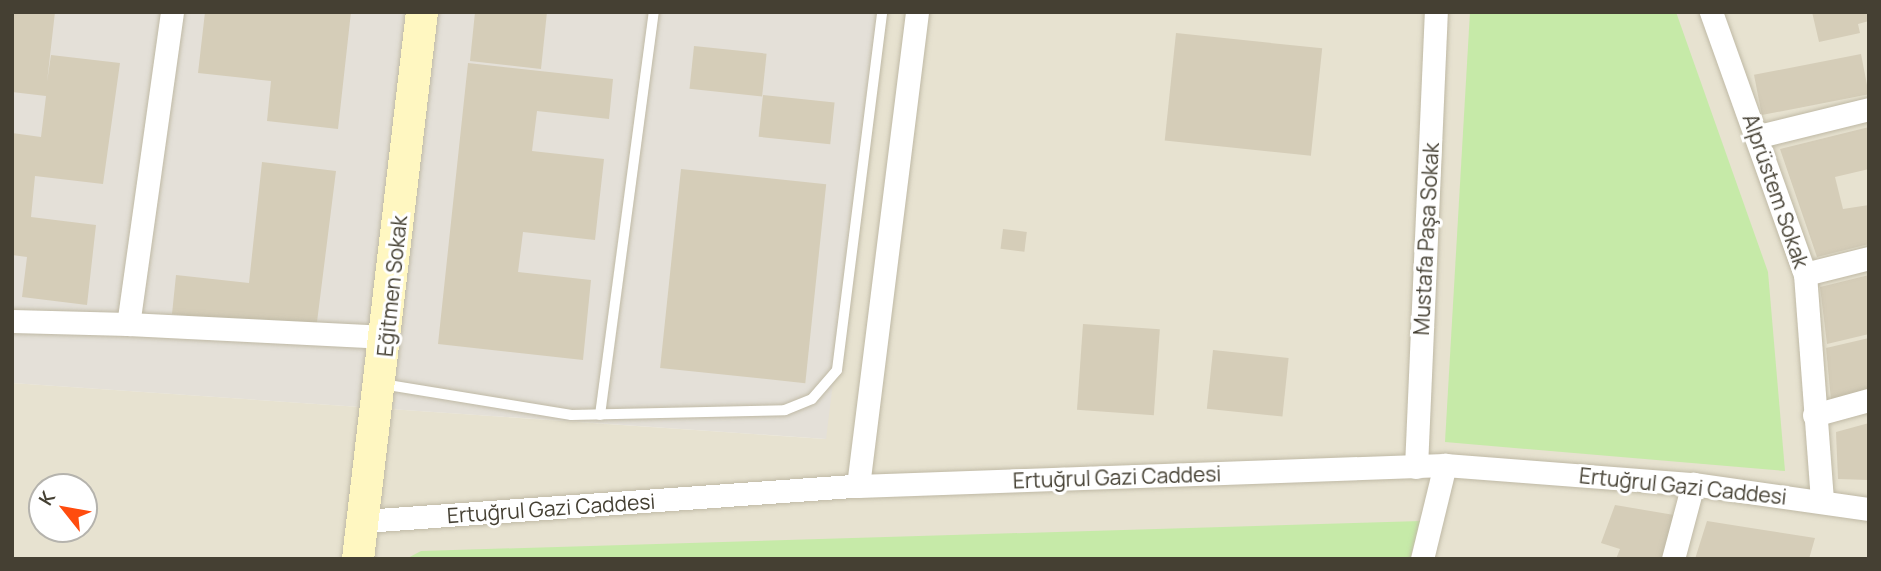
<!DOCTYPE html>
<html>
<head>
<meta charset="utf-8">
<style>
  body { margin:0 }
  #map { position:relative; width:1881px; height:571px; overflow:hidden; background:#f3f0e3; font-family:Manrope,sans-serif }
  div>[style] { position:absolute }
  [style*='--x'] { left:calc(var(--x)*1px); top:calc(var(--y)*1px); width:calc(var(--w)*1px); rotate:calc(var(--a)*1deg) }
  .residential>* { inset:0; background:#e7e2d0 }
  .industrial>* { inset:0; background:#e4e0d8 }
  .green>* { inset:0; background:#c6eaa8 }
  .building>* { inset:0; background:#d5cdb8; transform-origin:0 0 }
  .roads { filter:drop-shadow(0 0 2px #bfb9a5) drop-shadow(0 0 2px #bfb9a5) }
  .lane>* { height:10px; margin:-5px; padding:0 5px; transform-origin:5px; border-radius:5px; background:#fff }
  .street>* { height:23px; margin:-11.5px; padding:0 11.5px; transform-origin:11.5px; border-radius:11.5px; background:#fff }
  .secondary>* { height:32px; margin:-16px; padding:0 16px; transform-origin:16px; border-radius:16px; background:#fff7c1 }
  span { translate:-50% -50%; white-space:nowrap; text-align:center; line-height:1.15; -webkit-text-stroke:6px #fff; paint-order:stroke }
  .street-label { font-size:21px; color:#454033 }
  .frame { position:absolute; inset:0; border:14px solid #454033; pointer-events:none }
  .north { position:absolute; left:28px; top:473px; width:70px; height:70px; box-sizing:border-box; background:#fff; border:2px solid #b5b3ad; border-radius:50%; rotate:301deg; font-size:19px; font-weight:700; line-height:28px; text-align:center; color:#454033 }
  .north::after { content:''; display:block; margin:auto; width:24px; height:32px; background:#ff4c0e; clip-path:polygon(50% 0,100% 100%,50% 72%,0 100%) }
</style>
</head>
<body>
<div id="map">
  <div class="residential">
    <div style="clip-path:polygon(evenodd,878px 12px,1869px 12px,1869px 559px,12px 559px,12px 383px,825px 439px,878px 12px,42px 487px,84px 487px,84px 529px,42px 529px,42px 487px)"></div>
  </div>
  <div class="industrial">
    <div style="clip-path:polygon(12px 12px,878px 12px,826px 439px,12px 383px)"></div>
  </div>
  <div class="green">
    <div style="clip-path:polygon(1470px 12px,1676px 12px,1768px 272px,1785px 471px,1445px 442px)"></div>
    <div style="clip-path:polygon(1421px 521px,1410px 559px,406px 559px,421px 551px)"></div>
  </div>
  <div class="building">
    <div style="clip-path:polygon(12px 12px,55px 12px,47px 82px,51px 55px,120px 63px,103px 184px,35px 176px,31px 217px,96px 225px,87px 305px,22px 297px,27px 257px,12px 255px,12px 133px,41px 137px,46px 96px,12px 92px)"></div>
    <div style="clip-path:polygon(205px 12px,351px 12px,338px 129px,267px 121px,271px 81px,198px 73px)"></div>
    <div style="clip-path:polygon(475px 12px,547px 12px,541px 69px,470px 61px)"></div>
    <div style="clip-path:polygon(1812px 12px,1869px 12px,1869px 21px,1858px 24px,1860px 33px,1819px 42px)"></div>
    <div style="left:1176px;top:33px;width:147px;height:108px;rotate:6deg"></div>
    <div style="left:694px;top:46px;width:73px;height:43px;rotate:6deg"></div>
    <div style="left:1861px;top:54px;width:41px;height:109px;rotate:79deg"></div>
    <div style="clip-path:polygon(468px 63px,613px 79px,609px 119px,537px 111px,532px 151px,604px 159px,595px 240px,523px 232px,518px 272px,591px 280px,583px 360px,438px 344px)"></div>
    <div style="left:763px;top:95px;width:72px;height:42px;rotate:6deg"></div>
    <div style="clip-path:polygon(1869px 127px,1869px 169px,1835px 177px,1843px 209px,1869px 205px,1869px 244px,1817px 257px,1780px 149px)"></div>
    <div style="clip-path:polygon(262px 162px,336px 171px,316px 330px,172px 314px,176px 275px,249px 283px)"></div>
    <div style="left:681px;top:169px;width:146px;height:200px;rotate:6deg"></div>
    <div style="left:1003px;top:229px;width:24px;height:20px;rotate:7deg"></div>
    <div style="clip-path:polygon(1869px 275px,1869px 334px,1827px 344px,1820px 287px)"></div>
    <div style="left:1083px;top:324px;width:77px;height:86px;rotate:4deg"></div>
    <div style="clip-path:polygon(1869px 338px,1869px 391px,1831px 400px,1826px 348px)"></div>
    <div style="left:1213px;top:350px;width:76px;height:59px;rotate:6deg"></div>
    <div style="clip-path:polygon(1869px 423px,1869px 480px,1838px 479px,1836px 432px)"></div>
    <div style="clip-path:polygon(1615px 505px,1680px 516px,1666px 559px,1616px 559px,1620px 549px,1601px 543px)"></div>
    <div style="clip-path:polygon(1707px 521px,1751px 528px,1815px 538px,1809px 559px,1695px 559px)"></div>
  </div>
  <div class="roads">
    <div class="lane">
      <div style="--x:382;--y:384;--w:192;--a:9.3"></div>
      <div style="--x:571;--y:415;--w:214;--a:-1.3"></div>
      <div style="--x:785;--y:410;--w:29;--a:-22"></div>
      <div style="--x:812;--y:399;--w:38;--a:-49"></div>
      <div style="--x:837;--y:370;--w:361;--a:-82.8"></div>
      <div style="--x:600;--y:415;--w:407;--a:-82.4"></div>
    </div>
    <div class="street">
      <div style="--x:172;--y:12;--w:315;--a:98"></div>
      <div style="--x:128;--y:324;--w:259;--a:2.9"></div>
      <div style="--x:1711;--y:12;--w:278;--a:70.3"></div>
      <div style="--x:1805;--y:274;--w:228;--a:85.7"></div>
      <div style="--x:1759;--y:136;--w:113;--a:-13.8"></div>
      <div style="--x:1805;--y:274;--w:66;--a:-14"></div>
      <div style="--x:12;--y:321;--w:116;--a:1.5"></div>
      <div style="--x:1814;--y:415;--w:57;--a:-15.3"></div>
      <div style="--x:1416;--y:467;--w:455;--a:-87.5"></div>
      <div style="--x:858;--y:486;--w:478;--a:-82.9"></div>
      <div style="--x:364;--y:521;--w:495;--a:-4.1"></div>
      <div style="--x:858;--y:486;--w:587;--a:-2.05"></div>
      <div style="--x:1445;--y:465;--w:249;--a:4.4"></div>
      <div style="--x:1693;--y:484;--w:178;--a:8.1"></div>
      <div style="--x:1422;--y:559;--w:97;--a:-76.3"></div>
      <div style="--x:1673;--y:559;--w:78;--a:-75.1"></div>
    </div>
    <div class="secondary">
      <div style="--x:358;--y:559;--w:551;--a:-83.33"></div>
    </div>
  </div>
  <div class="street-label">
    <span style="left:1776px;top:191px;rotate:71deg">Alprüstem Sokak</span>
    <span style="left:1426px;top:239px;rotate:-87deg">Mustafa Paşa Sokak</span>
    <span style="left:392px;top:286px;rotate:-84deg">Eğitmen Sokak</span>
    <span style="left:1117px;top:477px;rotate:-2deg">Ertuğrul Gazi Caddesi</span>
    <span style="left:1683px;top:486px;rotate:6deg">Ertuğrul Gazi Caddesi</span>
    <span style="left:551px;top:508px;rotate:-4deg">Ertuğrul Gazi Caddesi</span>
  </div>
  <div class="frame"></div>
  <div class="north">K</div>
</div>
</body>
</html>
